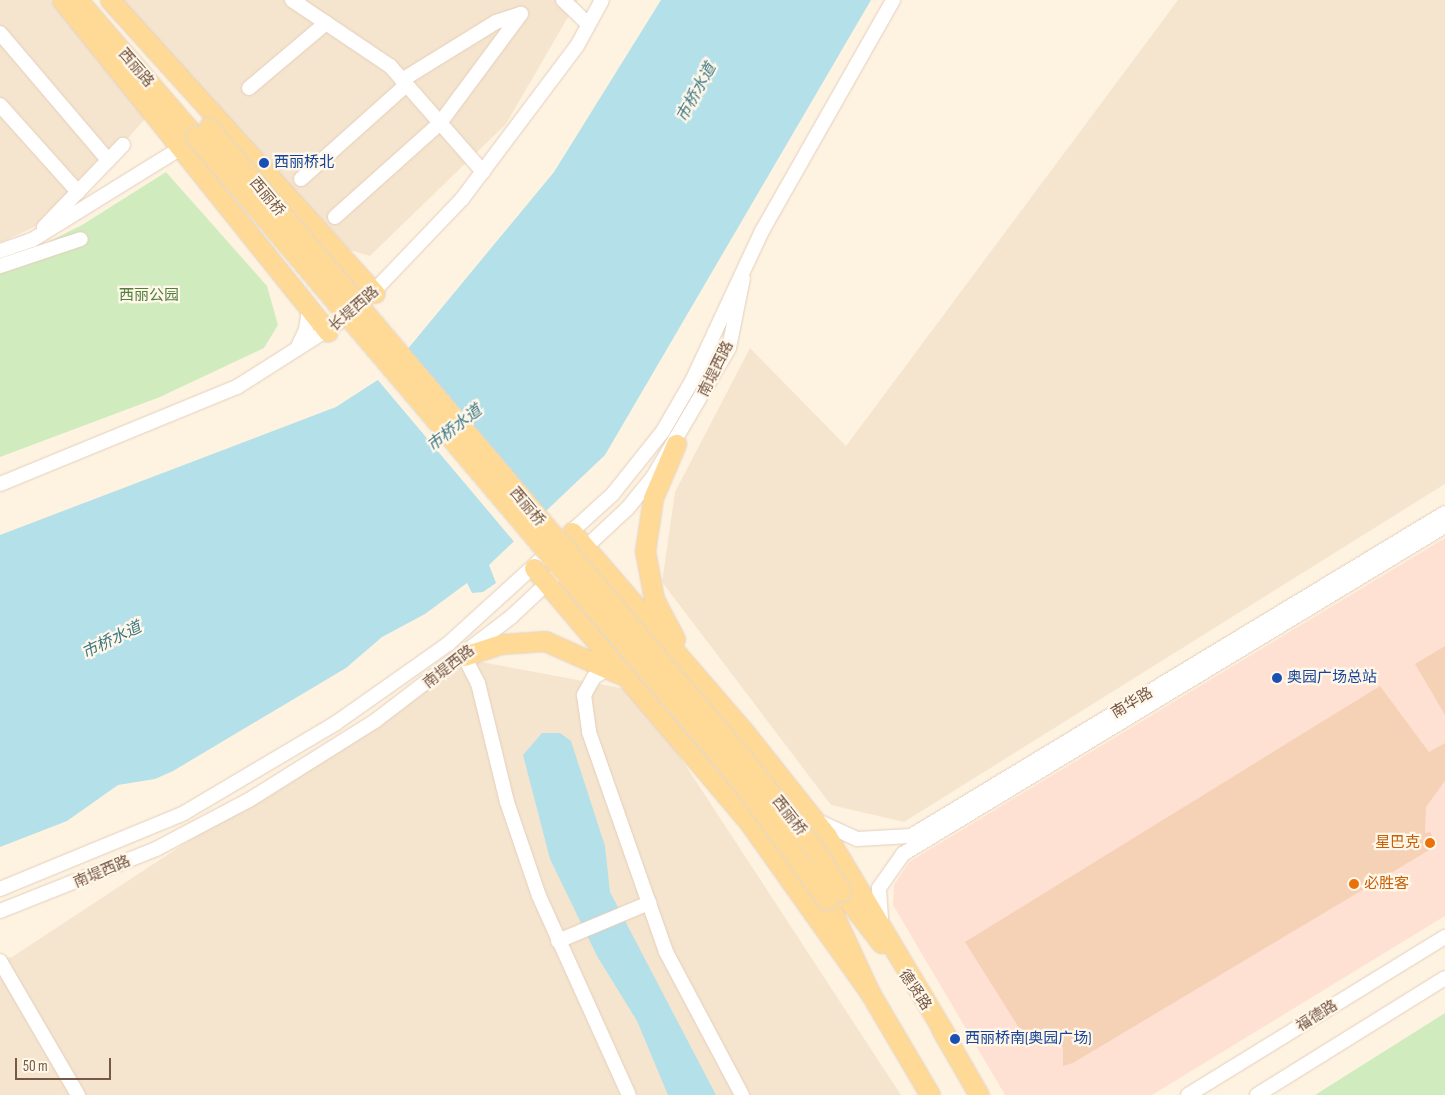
<!DOCTYPE html>
<html>
<head>
<meta charset="utf-8">
<style>
  body { margin:0 }
  #map { position:relative; width:1445px; height:1095px; overflow:hidden; background:#fef3e1; font-family:"Sofia Sans Condensed","Noto Sans SC",sans-serif }
  div>[style] { position:absolute }
  [style*='--x'] { left:calc(var(--x)*1px); top:calc(var(--y)*1px); width:calc(var(--w)*1px); rotate:calc(var(--a)*1deg) }
  .residential>* { inset:0; background:#f6e5ce }
  .commercial>* { inset:0; background:#ffe1d4 }
  .green>* { inset:0; background:#d0ecbe }
  .water>* { inset:0; background:#b4e0e9 }
  .pier>* { inset:0; background:#fef3e1 }
  .building>* { inset:0; background:#f5d1b6 }
  .roads { filter:drop-shadow(0 0 1px #e3cfbc) drop-shadow(0 0 1px #e3cfbc) }
  .minor>* { height:14px; margin:-7px; padding:0 7px; transform-origin:7px; border-radius:7px; background:#fff }
  .major>* { height:19px; margin:-9.5px; padding:0 9.5px; transform-origin:9.5px; border-radius:9.5px; background:#ffda97 }
  .bridges { filter:drop-shadow(0 0 1px #ded7d3) drop-shadow(0 0 1px #ded7d3) }
  .major-bridge>* { height:19px; margin:-9.5px; padding:0 9.5px; transform-origin:9.5px; border-radius:9.5px; background:#ffda97 }
  .dots>* { width:14px; height:14px; translate:-50% -50%; box-sizing:border-box; border:2px solid #fff7e9; border-radius:50% }
  span { translate:-50% -50%; white-space:nowrap; text-align:center; line-height:1.15; -webkit-text-stroke:4.5px #fff7e9; paint-order:stroke }
  .street-label { font-size:15px; color:#775846 }
  .transit-label { font-size:15px; color:#164399 }
  .left { translate:0 -50%; text-align:left }
  .park-label { font-size:15px; color:#4f7e3d }
  .food-label { font-size:15px; color:#c56008 }
  .right { translate:-100% -50%; text-align:right }
  .water-label { font-size:16px; color:#3b7785; font-style:italic }
  .scale { position:absolute; left:15px; top:1058px; width:96px; height:22px; box-sizing:border-box; border:2px solid #775846; border-top:0; padding-left:6px; font-size:15px; line-height:18px; white-space:nowrap; color:#775846; -webkit-text-stroke:4px #fff7e9; paint-order:stroke }
</style>
</head>
<body>
<div id="map">
  <div class="residential">
    <div style="clip-path:polygon(0 0,51px 0,150px 113px,62px 214px,0 243px)"></div>
    <div style="clip-path:polygon(118px 0,578px 0,506px 124px,370px 256px,350px 250px)"></div>
    <div style="clip-path:polygon(1178px 0,1445px 0,1445px 484px,904px 822px,831px 805px,662px 582px,675px 492px,750px 348px,846px 446px)"></div>
    <div style="clip-path:polygon(465px 659px,637px 691px,901px 1095px,0 1095px,0 959px,12px 957px)"></div>
  </div>
  <div class="commercial">
    <div style="clip-path:polygon(1445px 538px,1445px 916px,1152px 1095px,1005px 1095px,893px 905px,894px 885px,909px 862px)"></div>
  </div>
  <div class="green">
    <div style="clip-path:polygon(166px 172px,267px 286px,278px 325px,264px 348px,160px 397px,0 457px,0 266px,82px 225px)"></div>
    <div style="clip-path:polygon(1445px 1013px,1445px 1095px,1315px 1095px)"></div>
  </div>
  <div class="water">
    <div style="clip-path:polygon(661px 0,871px 0,605px 455px,489px 565px,496px 583px,483px 592px,472px 593px,467px 583px,425px 614px,382px 637px,346px 668px,173px 771px,155px 779px,118px 785px,67px 821px,0 847px,0 535px,336px 407px,387px 374px,554px 172px)"></div>
    <div style="clip-path:polygon(542px 733px,560px 733px,571px 741px,605px 846px,610px 892px,716px 1095px,668px 1095px,637px 1021px,597px 956px,550px 859px,523px 755px)"></div>
  </div>
  <div class="pier">
    <div style="clip-path:polygon(386px 372px,542px 520px,516px 544px,377px 379px)"></div>
  </div>
  <div class="building">
    <div style="clip-path:polygon(1445px 646px,1445px 715px,1415px 664px)"></div>
    <div style="clip-path:polygon(1380px 686px,1429px 752px,1445px 743px,1445px 781px,1426px 807px,1425px 833px,1430px 832px,1436px 843px,1431px 849px,1073px 1063px,1063px 1066px,1063px 1047px,1019px 1028px,965px 942px)"></div>
  </div>
  <div class="roads">
    <div class="minor">
      <div style="--x:292;--y:0;--w:118;--a:34"></div>
      <div style="--x:390;--y:66;--w:141;--a:48.7"></div>
      <div style="--x:563;--y:0;--w:35;--a:44"></div>
      <div style="--x:0;--y:33;--w:167;--a:49.6"></div>
      <div style="--x:402;--y:80;--w:110;--a:-31.7"></div>
      <div style="--x:496;--y:22;--w:26;--a:-18"></div>
      <div style="--x:249;--y:88;--w:101;--a:-40.2"></div>
      <div style="--x:0;--y:105;--w:117;--a:48.1"></div>
      <div style="--x:301;--y:179;--w:141;--a:-41.8"></div>
      <div style="--x:335;--y:217;--w:141;--a:-41.8"></div>
      <div style="--x:440;--y:123;--w:136;--a:-53.4"></div>
      <div style="--x:44;--y:227;--w:114;--a:-46.1"></div>
      <div style="--x:0;--y:251;--w:34;--a:-19"></div>
      <div style="--x:32;--y:240;--w:175;--a:-31.7"></div>
      <div style="--x:0;--y:266;--w:85;--a:-18.4"></div>
      <div style="--x:297;--y:349;--w:21;--a:-65"></div>
      <div style="--x:306;--y:330;--w:22;--a:-82"></div>
      <div style="--x:0;--y:484;--w:256;--a:-22.3"></div>
      <div style="--x:237;--y:387;--w:136;--a:-32.4"></div>
      <div style="--x:352;--y:314;--w:159;--a:-46.3"></div>
      <div style="--x:462;--y:199;--w:191;--a:-53.1"></div>
      <div style="--x:577;--y:46;--w:52;--a:-61.5"></div>
      <div style="--x:464;--y:656;--w:30;--a:63"></div>
      <div style="--x:478;--y:683;--w:122;--a:76.3"></div>
      <div style="--x:507;--y:802;--w:99;--a:71.2"></div>
      <div style="--x:539;--y:896;--w:218;--a:65.7"></div>
      <div style="--x:609;--y:668;--w:17;--a:149"></div>
      <div style="--x:594;--y:677;--w:21;--a:119"></div>
      <div style="--x:584;--y:695;--w:37;--a:82"></div>
      <div style="--x:589;--y:732;--w:233;--a:70.7"></div>
      <div style="--x:666;--y:952;--w:162;--a:62"></div>
      <div style="--x:820;--y:822;--w:41;--a:24.7"></div>
      <div style="--x:857;--y:839;--w:54;--a:-3.2"></div>
      <div style="--x:911;--y:836;--w:624;--a:-31.17"></div>
      <div style="--x:0;--y:889;--w:199;--a:-22.4"></div>
      <div style="--x:184;--y:813;--w:177;--a:-30.6"></div>
      <div style="--x:336;--y:723;--w:137;--a:-35.2"></div>
      <div style="--x:448;--y:644;--w:222;--a:-42.3"></div>
      <div style="--x:612;--y:495;--w:82;--a:-51.4"></div>
      <div style="--x:663;--y:431;--w:58;--a:-59.9"></div>
      <div style="--x:692;--y:381;--w:166;--a:-65"></div>
      <div style="--x:762;--y:231;--w:266;--a:-60.4"></div>
      <div style="--x:0;--y:911;--w:168;--a:-21.7"></div>
      <div style="--x:156;--y:849;--w:105;--a:-27.8"></div>
      <div style="--x:249;--y:800;--w:149;--a:-32.1"></div>
      <div style="--x:375;--y:721;--w:171;--a:-37.4"></div>
      <div style="--x:511;--y:617;--w:158;--a:-43"></div>
      <div style="--x:627;--y:509;--w:41;--a:-50.9"></div>
      <div style="--x:653;--y:477;--w:150;--a:-59.5"></div>
      <div style="--x:729;--y:348;--w:71;--a:-78.7"></div>
      <div style="--x:881;--y:918;--w:30;--a:-94"></div>
      <div style="--x:879;--y:888;--w:42;--a:-54.8"></div>
      <div style="--x:903;--y:854;--w:634;--a:-31.18"></div>
      <div style="--x:558;--y:941;--w:99;--a:-22.7"></div>
      <div style="--x:0;--y:961;--w:155;--a:59.8"></div>
      <div style="--x:1188;--y:1095;--w:302;--a:-31.6"></div>
      <div style="--x:1257;--y:1095;--w:221;--a:-31.9"></div>
    </div>
    <div class="major">
      <div style="--x:62;--y:0;--w:425;--a:51.3"></div>
      <div style="--x:78;--y:0;--w:179;--a:49.3"></div>
      <div style="--x:110;--y:0;--w:395;--a:47.9"></div>
      <div style="--x:572;--y:532;--w:262;--a:49.2"></div>
      <div style="--x:743;--y:730;--w:135;--a:51.6"></div>
      <div style="--x:827;--y:836;--w:236;--a:59.2"></div>
      <div style="--x:534;--y:568;--w:335;--a:49.8"></div>
      <div style="--x:750;--y:824;--w:207;--a:54.6"></div>
      <div style="--x:675;--y:639;--w:45;--a:-117.7"></div>
      <div style="--x:654;--y:599;--w:49;--a:-100.6"></div>
      <div style="--x:645;--y:551;--w:54;--a:-81.4"></div>
      <div style="--x:653;--y:498;--w:59;--a:-66.9"></div>
      <div style="--x:464;--y:656;--w:39;--a:-18"></div>
      <div style="--x:501;--y:644;--w:44;--a:-3.9"></div>
      <div style="--x:545;--y:641;--w:81;--a:24"></div>
      <div style="--x:841;--y:891;--w:66;--a:52.4"></div>
      <div style="--x:827;--y:900;--w:102;--a:65.2"></div>
      <div style="--x:870;--y:993;--w:118;--a:59.5"></div>
      <div style="--x:941;--y:1029;--w:76;--a:60.1"></div>
    </div>
  </div>
  <div class="bridges">
    <div class="major-bridge">
      <div style="--x:208;--y:127;--w:839;--a:49.74"></div>
      <div style="--x:750;--y:767;--w:105;--a:51.9"></div>
      <div style="--x:815;--y:850;--w:49;--a:57.6"></div>
      <div style="--x:195;--y:136;--w:841;--a:49.78"></div>
      <div style="--x:738;--y:778;--w:151;--a:53.9"></div>
    </div>
  </div>
  <div class="dots">
    <div style="left:264px;top:163px;background:#1a4fb4"></div>
    <div style="left:1277px;top:678px;background:#1a4fb4"></div>
    <div style="left:1430px;top:843px;background:#e8710a"></div>
    <div style="left:1354px;top:884px;background:#e8710a"></div>
    <div style="left:955px;top:1039px;background:#1a4fb4"></div>
  </div>
  <div class="street-label">
    <span style="left:136px;top:68px;rotate:49deg">西丽路</span>
    <span style="left:267px;top:197px;rotate:50deg">西丽桥</span>
    <span style="left:354px;top:309px;rotate:-41deg">长堤西路</span>
    <span style="left:716px;top:369px;rotate:-64deg">南堤西路</span>
    <span style="left:527px;top:507px;rotate:50deg">西丽桥</span>
    <span style="left:449px;top:667px;rotate:-38deg">南堤西路</span>
    <span style="left:1132px;top:703px;rotate:-31deg">南华路</span>
    <span style="left:789px;top:816px;rotate:52deg">西丽桥</span>
    <span style="left:102px;top:872px;rotate:-23deg">南堤西路</span>
    <span style="left:915px;top:990px;rotate:56deg">德贤路</span>
    <span style="left:1317px;top:1016px;rotate:-32deg">福德路</span>
  </div>
  <div class="transit-label">
    <span class="left" style="left:274px;top:163px">西丽桥北</span>
    <span class="left" style="left:1287px;top:678px">奥园广场总站</span>
    <span class="left" style="left:965px;top:1039px">西丽桥南(奥园广场)</span>
  </div>
  <div class="park-label">
    <span style="left:149px;top:296px">西丽公园</span>
  </div>
  <div class="food-label">
    <span class="right" style="left:1420px;top:843px">星巴克</span>
    <span class="left" style="left:1364px;top:884px">必胜客</span>
  </div>
  <div class="water-label">
    <span style="left:697px;top:93px;rotate:-61deg">市桥水道</span>
    <span style="left:455px;top:429px;rotate:-38deg">市桥水道</span>
    <span style="left:112px;top:641px;rotate:-26deg">市桥水道</span>
  </div>
  <div class="scale">50 m</div>
</div>
</body>
</html>
